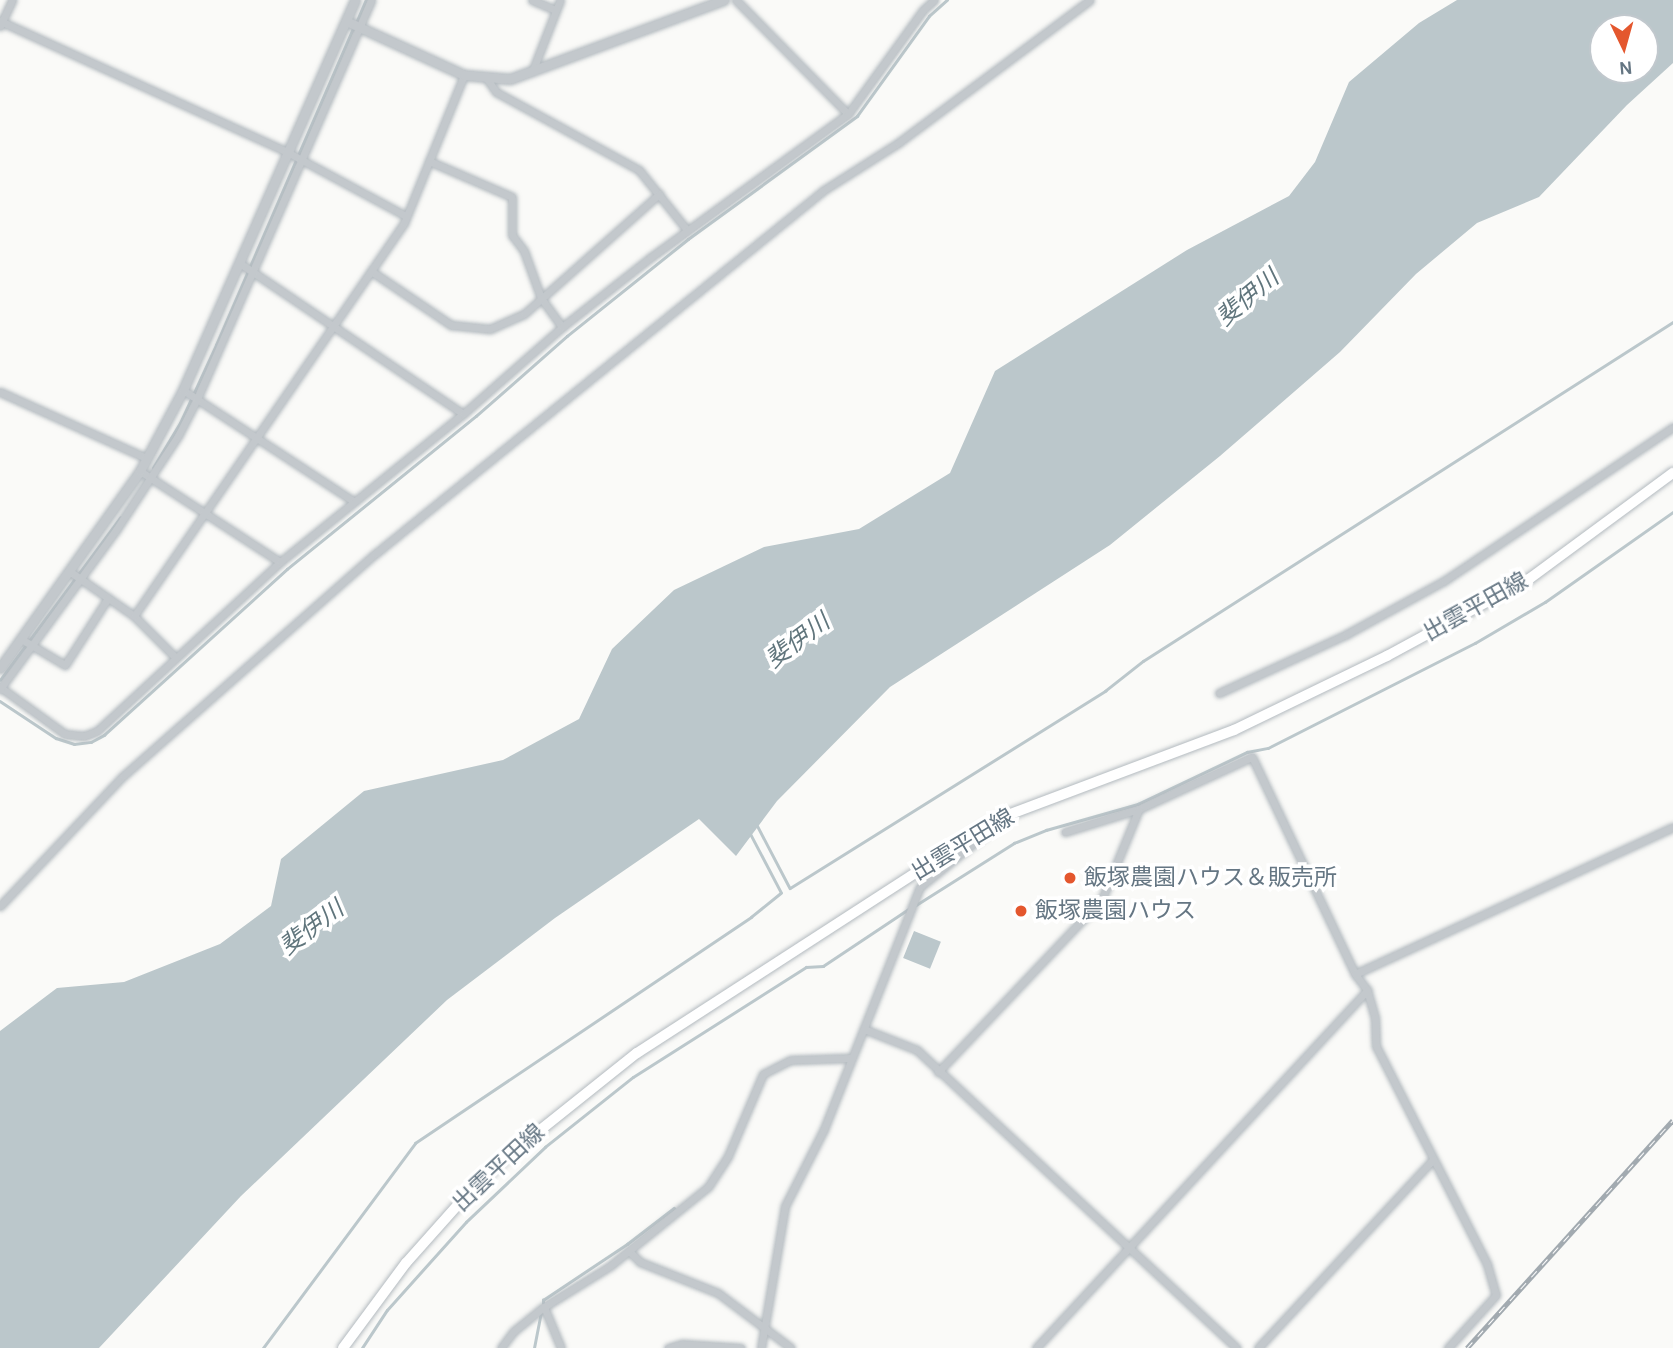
<!DOCTYPE html>
<html>
<head>
<meta charset="utf-8">
<style>
  body { margin:0 }
  #map { position:relative; width:1673px; height:1348px; overflow:hidden; background:#fafaf8; font-family:Karla,"Noto Sans JP",sans-serif }
  div>[style] { position:absolute }
  [style*='--x'] { left:calc(var(--x)*1px); top:calc(var(--y)*1px); width:calc(var(--w)*1px); rotate:calc(var(--a)*1deg) }
  .water>* { inset:0; background:#bbc7cb; transform-origin:0 0 }
  .stream>* { height:2.5px; margin:-1.25px; padding:0 1.25px; transform-origin:1.25px; border-radius:1.25px; background:#bbc7cb }
  .roads { filter:drop-shadow(0 0 2px #b3babf) drop-shadow(0 0 2px #b3babf) }
  .minor>* { height:7px; margin:-3.5px; padding:0 3.5px; transform-origin:3.5px; border-radius:3.5px; background:#c3c8cc }
  .tertiary>* { height:9px; margin:-4.5px; padding:0 4.5px; transform-origin:4.5px; border-radius:4.5px; background:#c3c8cc }
  .secondary>* { height:10px; margin:-5px; padding:0 5px; transform-origin:5px; border-radius:5px; background:#fff }
  .rail>* { height:5px; margin-top:-2.5px; transform-origin:0; background:repeating-linear-gradient(90deg,#fff 0 8px,#a2aab0 0 16px); box-sizing:border-box; border-block:2px solid #a2aab0 }
  .dots>* { width:19px; height:19px; translate:-50% -50%; box-sizing:border-box; border:4px solid #fff; border-radius:50% }
  span { translate:-50% -50%; white-space:nowrap; text-align:center; line-height:1.15; -webkit-text-stroke:7px #fff; paint-order:stroke }
  .street-label { font-size:23px; color:#657683 }
  .poi-label { font-size:23px; color:#657683 }
  .left { translate:0 -50%; text-align:left }
  .water-label { font-size:24px; color:#60757c; font-style:italic }
  .north { position:absolute; left:1589px; top:14px; width:70px; height:70px; box-sizing:border-box; background:#fff; border:2px solid #c1c8cd; border-radius:50%; rotate:175deg; font-size:19px; font-weight:700; line-height:28px; text-align:center; color:#657683 }
  .north::after { content:''; display:block; margin:auto; width:24px; height:32px; background:#e4572e; clip-path:polygon(50% 0,100% 100%,50% 72%,0 100%) }
</style>
</head>
<body>
<div id="map">
  <div class="water">
    <div style="clip-path:polygon(evenodd,1457px 0,1673px 0,1673px 63px,1627px 105px,1539px 197px,1477px 223px,1416px 274px,1340px 352px,1220px 456px,1110px 545px,890px 687px,777px 801px,736px 856px,699px 819px,555px 918px,447px 1000px,241px 1196px,99px 1348px,0 1348px,0 1031px,57px 988px,124px 982px,220px 944px,271px 906px,281px 859px,364px 791px,503px 760px,579px 719px,612px 649px,674px 590px,764px 547px,859px 529px,950px 473px,995px 371px,1187px 250px,1289px 196px,1315px 162px,1349px 82px,1419px 23px,1457px 0,1645px 28px,1645px 70px,1603px 70px,1603px 28px,1645px 28px)"></div>
    <div style="left:914px;top:931px;width:29px;height:29px;rotate:22deg"></div>
  </div>
  <div class="stream">
    <div style="--x:356;--y:23;--w:25;--a:-67"></div>
    <div style="--x:153;--y:468;--w:52;--a:-59"></div>
    <div style="--x:180;--y:423;--w:86;--a:-65.2"></div>
    <div style="--x:216;--y:345;--w:344;--a:-66.6"></div>
    <div style="--x:0;--y:680;--w:202;--a:-53.5"></div>
    <div style="--x:0;--y:701;--w:67;--a:33.5"></div>
    <div style="--x:56;--y:738;--w:19;--a:18"></div>
    <div style="--x:74;--y:744;--w:17;--a:-7"></div>
    <div style="--x:91;--y:742;--w:15;--a:-28"></div>
    <div style="--x:104;--y:735;--w:247;--a:-42.2"></div>
    <div style="--x:287;--y:569;--w:243;--a:-39"></div>
    <div style="--x:476;--y:416;--w:121;--a:-41.3"></div>
    <div style="--x:567;--y:336;--w:155;--a:-38.7"></div>
    <div style="--x:688;--y:239;--w:209;--a:-36"></div>
    <div style="--x:857;--y:116;--w:123;--a:-54.2"></div>
    <div style="--x:929;--y:16;--w:24;--a:-42"></div>
    <div style="--x:757;--y:825;--w:71;--a:62.4"></div>
    <div style="--x:790;--y:888;--w:372;--a:-32"></div>
    <div style="--x:1105;--y:691;--w:48;--a:-38.3"></div>
    <div style="--x:1143;--y:661;--w:629;--a:-32.6"></div>
    <div style="--x:916;--y:905;--w:116;--a:-32.3"></div>
    <div style="--x:1014;--y:843;--w:35;--a:-22"></div>
    <div style="--x:1046;--y:830;--w:96;--a:-15.8"></div>
    <div style="--x:1138;--y:804;--w:121;--a:-25.5"></div>
    <div style="--x:1247;--y:752;--w:21;--a:-11"></div>
    <div style="--x:1268;--y:748;--w:232;--a:-26.9"></div>
    <div style="--x:1475;--y:643;--w:81;--a:-30.4"></div>
    <div style="--x:1545;--y:602;--w:156;--a:-35.1"></div>
    <div style="--x:543;--y:1305;--w:5;--a:-90"></div>
    <div style="--x:543;--y:1300;--w:101;--a:-33.7"></div>
    <div style="--x:627;--y:1244;--w:59;--a:-37.5"></div>
    <div style="--x:263;--y:1348;--w:255;--a:-53.4"></div>
    <div style="--x:415;--y:1143;--w:405;--a:-33.9"></div>
    <div style="--x:751;--y:917;--w:38;--a:-39"></div>
    <div style="--x:781;--y:893;--w:67;--a:-117.7"></div>
    <div style="--x:362;--y:1348;--w:45;--a:-56.7"></div>
    <div style="--x:387;--y:1310;--w:118;--a:-48.1"></div>
    <div style="--x:466;--y:1222;--w:109;--a:-43.5"></div>
    <div style="--x:545;--y:1147;--w:112;--a:-38.5"></div>
    <div style="--x:633;--y:1077;--w:205;--a:-32.4"></div>
    <div style="--x:806;--y:967;--w:17;--a:-3"></div>
    <div style="--x:823;--y:966;--w:105;--a:-33.7"></div>
    <div style="--x:534;--y:1348;--w:38;--a:-79"></div>
  </div>
  <div class="roads">
    <div class="minor">
      <div style="--x:532;--y:0;--w:26;--a:23"></div>
      <div style="--x:736;--y:0;--w:160;--a:45.5"></div>
      <div style="--x:0;--y:21;--w:315;--a:24.5"></div>
      <div style="--x:287;--y:152;--w:135;--a:28.3"></div>
      <div style="--x:0;--y:26;--w:29;--a:-65"></div>
      <div style="--x:532;--y:72;--w:77;--a:-68.7"></div>
      <div style="--x:487;--y:79;--w:16;--a:55"></div>
      <div style="--x:496;--y:92;--w:163;--a:28.6"></div>
      <div style="--x:639;--y:170;--w:77;--a:51.3"></div>
      <div style="--x:429;--y:161;--w:90;--a:23.4"></div>
      <div style="--x:512;--y:197;--w:38;--a:90"></div>
      <div style="--x:512;--y:235;--w:20;--a:53"></div>
      <div style="--x:524;--y:251;--w:50;--a:70.1"></div>
      <div style="--x:541;--y:298;--w:36;--a:54"></div>
      <div style="--x:241;--y:264;--w:268;--a:34"></div>
      <div style="--x:371;--y:271;--w:97;--a:34"></div>
      <div style="--x:451;--y:325;--w:39;--a:6"></div>
      <div style="--x:490;--y:329;--w:37;--a:-24"></div>
      <div style="--x:524;--y:314;--w:181;--a:-41.6"></div>
      <div style="--x:183;--y:390;--w:203;--a:33.1"></div>
      <div style="--x:0;--y:392;--w:160;--a:24.3"></div>
      <div style="--x:140;--y:471;--w:167;--a:33"></div>
      <div style="--x:69;--y:571;--w:79;--a:34.7"></div>
      <div style="--x:134;--y:616;--w:59;--a:45"></div>
      <div style="--x:134;--y:616;--w:477;--a:-55.5"></div>
      <div style="--x:404;--y:223;--w:160;--a:-67.9"></div>
      <div style="--x:21;--y:639;--w:51;--a:30.6"></div>
      <div style="--x:65;--y:665;--w:80;--a:-57.3"></div>
      <div style="--x:0;--y:687;--w:80;--a:35.9"></div>
      <div style="--x:65;--y:734;--w:19;--a:6"></div>
      <div style="--x:84;--y:736;--w:14;--a:-21"></div>
      <div style="--x:97;--y:731;--w:249;--a:-42.7"></div>
      <div style="--x:280;--y:562;--w:235;--a:-39"></div>
      <div style="--x:463;--y:414;--w:132;--a:-41.3"></div>
      <div style="--x:562;--y:327;--w:113;--a:-38.2"></div>
      <div style="--x:651;--y:257;--w:243;--a:-36"></div>
      <div style="--x:848;--y:114;--w:128;--a:-54.2"></div>
      <div style="--x:923;--y:10;--w:15;--a:-42"></div>
      <div style="--x:0;--y:689;--w:197;--a:-53.9"></div>
      <div style="--x:116;--y:530;--w:113;--a:-56.6"></div>
      <div style="--x:178;--y:436;--w:42;--a:-62.8"></div>
      <div style="--x:197;--y:399;--w:435;--a:-66.4"></div>
      <div style="--x:1219;--y:693;--w:141;--a:-24.7"></div>
      <div style="--x:1347;--y:634;--w:111;--a:-28.7"></div>
      <div style="--x:1444;--y:581;--w:276;--a:-33.9"></div>
      <div style="--x:1065;--y:832;--w:77;--a:-17.3"></div>
      <div style="--x:1139;--y:809;--w:124;--a:-24.7"></div>
      <div style="--x:1252;--y:757;--w:240;--a:64.6"></div>
      <div style="--x:1355;--y:974;--w:20;--a:53"></div>
      <div style="--x:1367;--y:990;--w:29;--a:74"></div>
      <div style="--x:1375;--y:1018;--w:28;--a:88"></div>
      <div style="--x:1376;--y:1046;--w:245;--a:63"></div>
      <div style="--x:1487;--y:1264;--w:32;--a:74"></div>
      <div style="--x:1496;--y:1295;--w:72;--a:132.2"></div>
      <div style="--x:0;--y:906;--w:179;--a:-46.6"></div>
      <div style="--x:123;--y:776;--w:336;--a:-41.4"></div>
      <div style="--x:375;--y:554;--w:578;--a:-39.03"></div>
      <div style="--x:824;--y:190;--w:88;--a:-32.4"></div>
      <div style="--x:898;--y:143;--w:239;--a:-36.7"></div>
      <div style="--x:1355;--y:974;--w:350;--a:-24.8"></div>
      <div style="--x:864;--y:1029;--w:57;--a:21.6"></div>
      <div style="--x:917;--y:1050;--w:437;--a:43"></div>
      <div style="--x:938;--y:1072;--w:238;--a:-46.5"></div>
      <div style="--x:1102;--y:899;--w:97;--a:-67.7"></div>
      <div style="--x:629;--y:1251;--w:16;--a:45"></div>
      <div style="--x:640;--y:1262;--w:84;--a:21.7"></div>
      <div style="--x:718;--y:1293;--w:91;--a:37"></div>
      <div style="--x:544;--y:1307;--w:44;--a:67.5"></div>
      <div style="--x:501;--y:1348;--w:21;--a:-53"></div>
      <div style="--x:514;--y:1331;--w:38;--a:-39"></div>
      <div style="--x:544;--y:1307;--w:78;--a:-31.8"></div>
      <div style="--x:610;--y:1266;--w:126;--a:-38.9"></div>
      <div style="--x:708;--y:1187;--w:37;--a:-57"></div>
      <div style="--x:728;--y:1156;--w:89;--a:-66.9"></div>
      <div style="--x:763;--y:1074;--w:31;--a:-27"></div>
      <div style="--x:791;--y:1060;--w:59;--a:-1.9"></div>
      <div style="--x:668;--y:1348;--w:15;--a:-16"></div>
      <div style="--x:682;--y:1344;--w:59;--a:3.9"></div>
      <div style="--x:761;--y:1348;--w:144;--a:-80.4"></div>
      <div style="--x:785;--y:1206;--w:86;--a:-63.1"></div>
      <div style="--x:824;--y:1129;--w:260;--a:-68.4"></div>
      <div style="--x:920;--y:887;--w:97;--a:-39.1"></div>
      <div style="--x:1036;--y:1348;--w:488;--a:-47.2"></div>
      <div style="--x:1258;--y:1348;--w:257;--a:-47.1"></div>
    </div>
    <div class="tertiary">
      <div style="--x:346;--y:21;--w:130;--a:24.6"></div>
      <div style="--x:464;--y:75;--w:46;--a:5"></div>
      <div style="--x:510;--y:79;--w:228;--a:-20.3"></div>
      <div style="--x:0;--y:668;--w:242;--a:-54.6"></div>
      <div style="--x:140;--y:471;--w:92;--a:-62"></div>
      <div style="--x:183;--y:390;--w:426;--a:-66.2"></div>
    </div>
    <div class="secondary">
      <div style="--x:343;--y:1348;--w:106;--a:-53.5"></div>
      <div style="--x:406;--y:1263;--w:87;--a:-48.3"></div>
      <div style="--x:464;--y:1198;--w:56;--a:-44.3"></div>
      <div style="--x:504;--y:1159;--w:170;--a:-38.6"></div>
      <div style="--x:637;--y:1053;--w:432;--a:-32.9"></div>
      <div style="--x:1000;--y:818;--w:250;--a:-20.6"></div>
      <div style="--x:1234;--y:730;--w:170;--a:-25.8"></div>
      <div style="--x:1387;--y:656;--w:162;--a:-28.5"></div>
      <div style="--x:1529;--y:579;--w:179;--a:-36.4"></div>
    </div>
  </div>
  <div class="rail">
    <div style="--x:1467;--y:1348;--w:307;--a:-47.9"></div>
  </div>
  <div class="dots">
    <div style="left:1070px;top:878px;background:#e4572e"></div>
    <div style="left:1021px;top:911px;background:#e4572e"></div>
  </div>
  <div class="street-label">
    <span style="left:1476px;top:607px;rotate:-29deg">出雲平田線</span>
    <span style="left:963px;top:845px;rotate:-31deg">出雲平田線</span>
    <span style="left:499px;top:1168px;rotate:-43deg">出雲平田線</span>
  </div>
  <div class="poi-label">
    <span class="left" style="left:1084px;top:878px">飯塚農園ハウス＆販売所</span>
    <span class="left" style="left:1035px;top:911px">飯塚農園ハウス</span>
  </div>
  <div class="water-label">
    <span style="left:1248px;top:298px;rotate:-40deg">斐伊川</span>
    <span style="left:798px;top:641px;rotate:-37deg">斐伊川</span>
    <span style="left:312px;top:928px;rotate:-37deg">斐伊川</span>
  </div>
  <div class="north">N</div>
</div>
</body>
</html>
